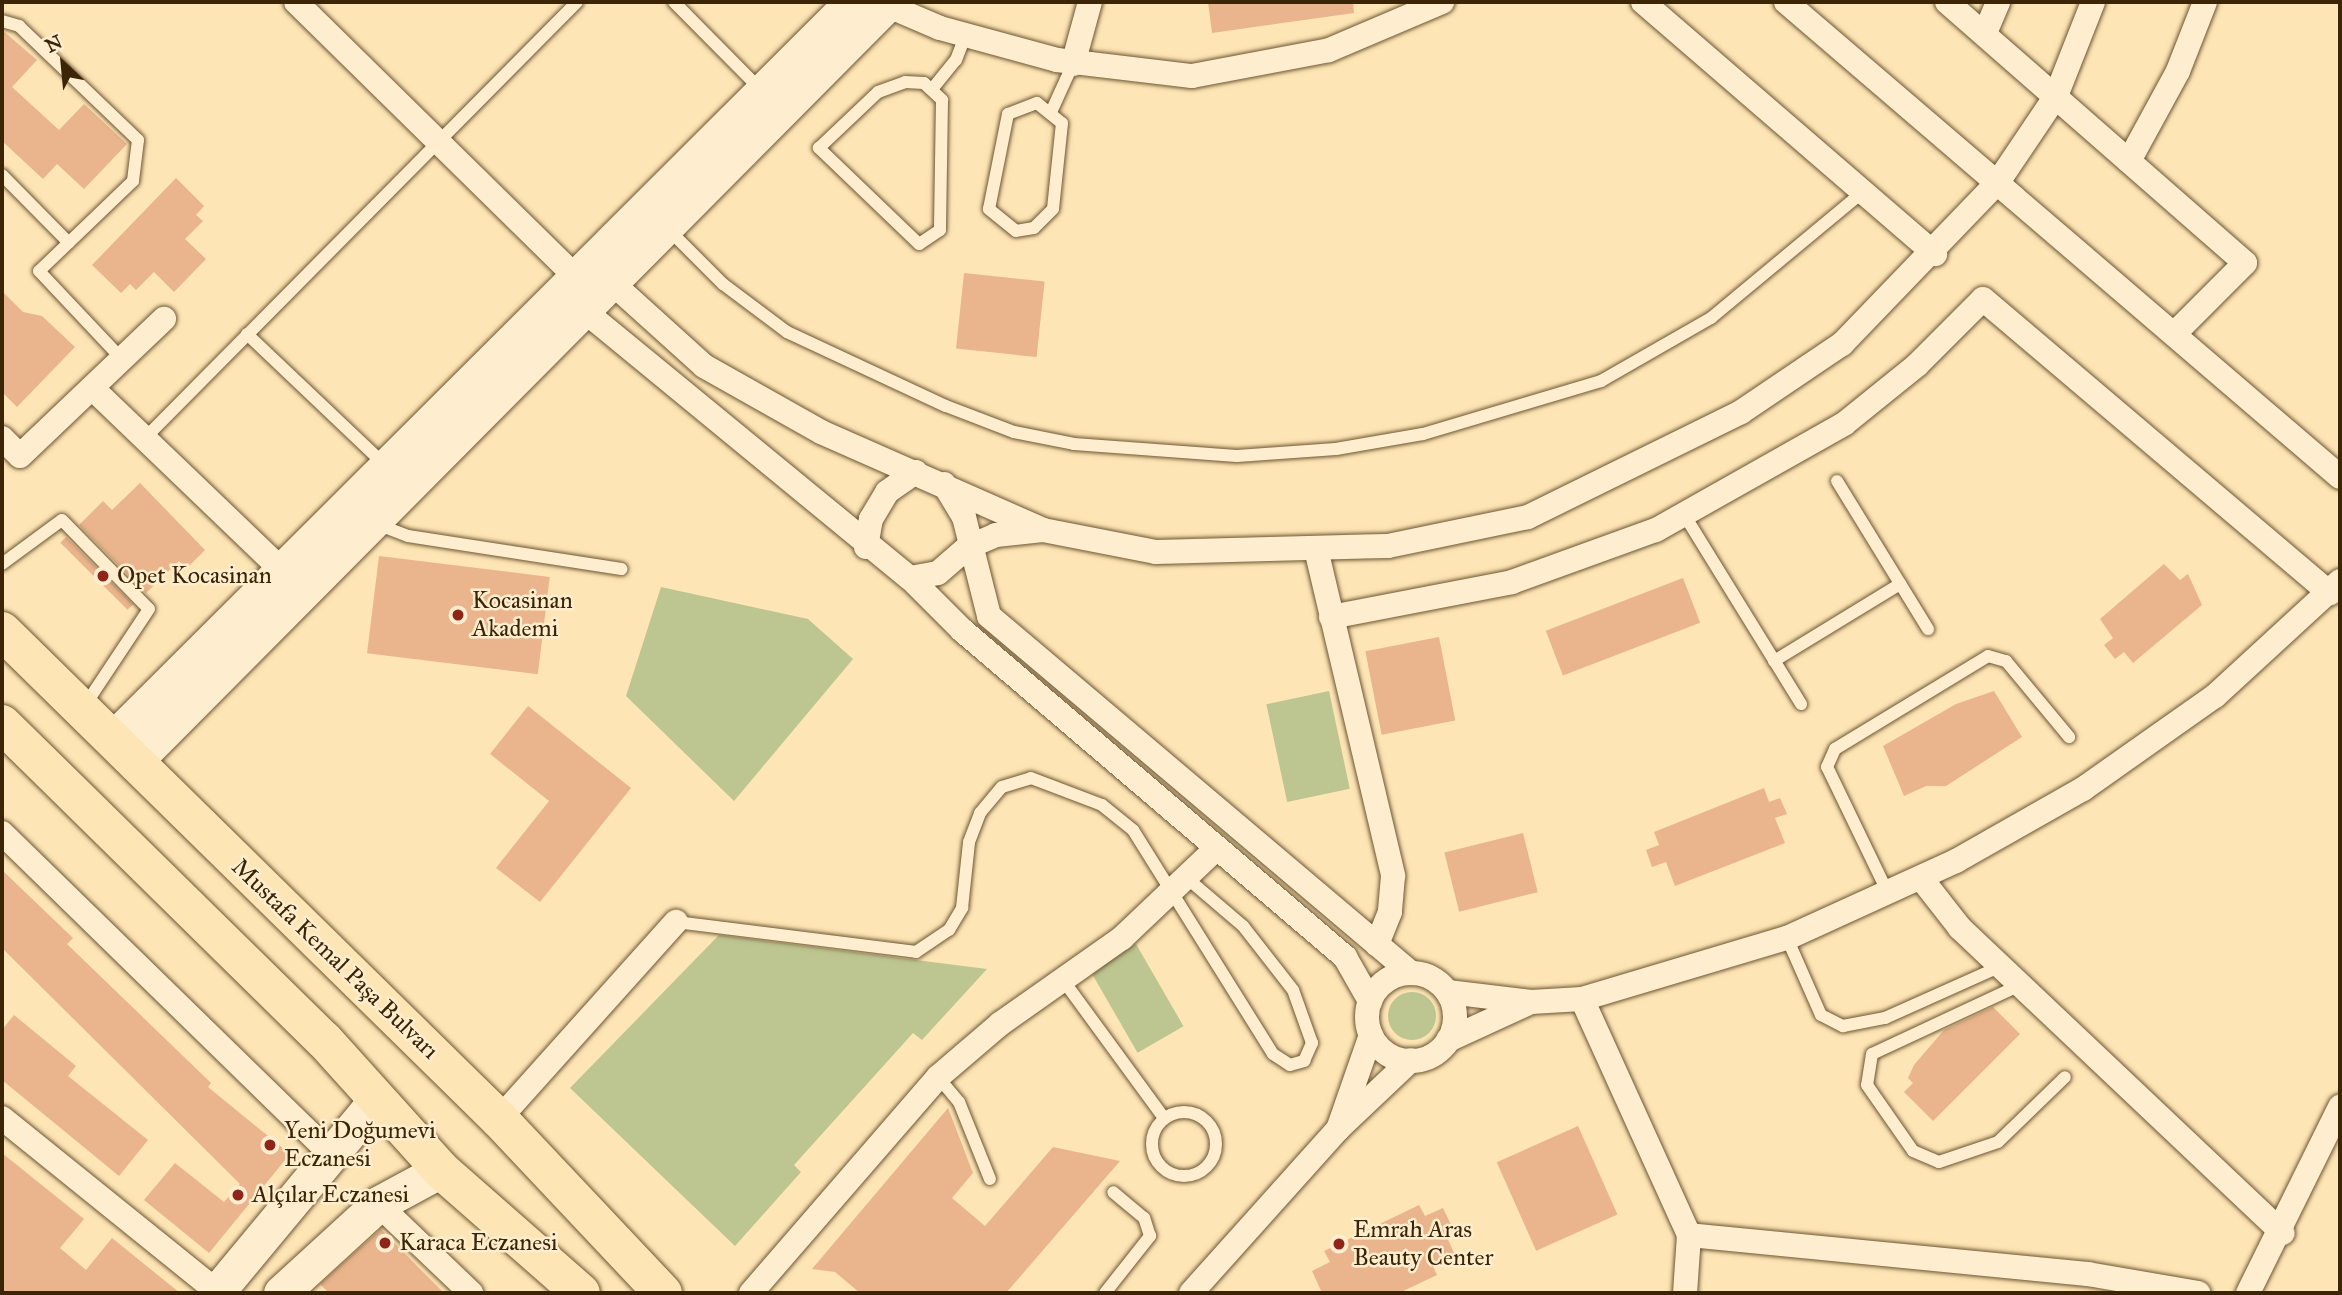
<!DOCTYPE html>
<html>
<head>
<meta charset="utf-8">
<style>
  body { margin:0 }
  #map { position:relative; width:2342px; height:1295px; overflow:hidden; background:#fee5b5; font-family:"IM FELL Great Primer",serif }
  div>[style] { position:absolute }
  [style*='--x'] { left:calc(var(--x)*1px); top:calc(var(--y)*1px); width:calc(var(--w)*1px); rotate:calc(var(--a)*1deg) }
  .green>* { inset:0; background:#bdc590; transform-origin:0 0 }
  .round { border-radius:50% }
  .building>* { inset:0; background:#eab48c; transform-origin:0 0 }
  .roads { filter:drop-shadow(0 0 2px #6c5532) drop-shadow(0 0 2px #6c5532) }
  .lane>* { height:12px; margin:-6px; padding:0 6px; transform-origin:6px; border-radius:6px; background:#feeecf }
  .lane>.ring { margin:-6px; padding:0; box-sizing:content-box; background:none; border:12px solid #feeecf; border-radius:50% }
  .street>* { height:24px; margin:-12px; padding:0 12px; transform-origin:12px; border-radius:12px; background:#feeecf }
  .street>.ring { margin:-12px; padding:0; box-sizing:content-box; background:none; border:24px solid #feeecf; border-radius:50% }
  .secondary>* { height:35px; margin:-17.5px; padding:0 17.5px; transform-origin:17.5px; border-radius:17.5px; background:#feeecf }
  .primary>* { height:38px; margin:-19px; padding:0 19px; transform-origin:19px; border-radius:19px; background:#fee5b5 }
  .dots>* { width:19px; height:19px; translate:-50% -50%; box-sizing:border-box; border:4px solid #feeecf; border-radius:50% }
  span { translate:-50% -50%; white-space:nowrap; text-align:center; line-height:1.15; -webkit-text-stroke:5px #feeecf; paint-order:stroke }
  .poi-label { font-size:24px; color:#3c2506 }
  .left { translate:0 -50%; text-align:left }
  .street-label { font-size:24px; color:#3c2506 }
  .frame { position:absolute; inset:0; border:4px solid #3c2506; pointer-events:none }
  .north { position:absolute; left:28px; top:28px; width:70px; height:70px; -webkit-text-stroke:5px #feeecf; paint-order:stroke; rotate:334deg; font-size:19px; font-weight:700; line-height:28px; text-align:center; color:#3c2506 }
  .north::after { content:''; display:block; margin:auto; width:24px; height:32px; background:#3c2506; clip-path:polygon(50% 0,100% 100%,50% 72%,0 100%) }
</style>
</head>
<body>
<div id="map">
  <div class="green">
    <div style="clip-path:polygon(661px 587px,808px 619px,853px 659px,734px 801px,626px 696px)"></div>
    <div style="left:1329px;top:691px;width:100px;height:64px;rotate:78deg"></div>
    <div style="clip-path:polygon(719px 935px,987px 969px,922px 1040px,913px 1033px,794px 1165px,801px 1172px,735px 1246px,570px 1088px)"></div>
    <div style="left:1136px;top:944px;width:95px;height:53px;rotate:60deg"></div>
    <div class="round" style="left:1388px;top:992px;width:48px;height:48px"></div>
  </div>
  <div class="building">
    <div style="clip-path:polygon(1208px 2px,1353px 2px,1354px 13px,1212px 33px)"></div>
    <div style="clip-path:polygon(2px 30px,37px 60px,12px 87px,59px 130px,84px 104px,127px 144px,84px 189px,57px 164px,43px 179px,2px 141px)"></div>
    <div style="clip-path:polygon(176px 178px,204px 206px,196px 215px,203px 221px,185px 239px,206px 259px,174px 292px,154px 272px,136px 290px,130px 284px,121px 293px,92px 265px)"></div>
    <div style="left:964px;top:273px;width:81px;height:76px;rotate:6deg"></div>
    <div style="clip-path:polygon(2px 291px,23px 312px,42px 316px,75px 347px,17px 407px,2px 392px)"></div>
    <div style="clip-path:polygon(140px 483px,205px 550px,187px 568px,179px 561px,146px 593px,79px 525px,103px 501px,112px 510px)"></div>
    <div style="left:66px;top:537px;width:95px;height:8px;rotate:45deg"></div>
    <div style="left:379px;top:556px;width:172px;height:98px;rotate:7deg"></div>
    <div style="clip-path:polygon(2164px 564px,2180px 580px,2188px 574px,2202px 605px,2133px 663px,2124px 652px,2115px 659px,2104px 645px,2113px 638px,2100px 619px)"></div>
    <div style="left:1683px;top:578px;width:48px;height:147px;rotate:69deg"></div>
    <div style="left:1439px;top:637px;width:85px;height:75px;rotate:79deg"></div>
    <div style="clip-path:polygon(1994px 691px,2022px 737px,1946px 786px,1926px 786px,1904px 796px,1883px 746px,1956px 704px)"></div>
    <div style="clip-path:polygon(528px 706px,631px 788px,540px 902px,496px 868px,549px 801px,490px 754px)"></div>
    <div style="clip-path:polygon(1764px 788px,1769px 802px,1780px 798px,1787px 814px,1775px 818px,1785px 843px,1675px 886px,1666px 862px,1652px 867px,1646px 850px,1659px 845px,1654px 832px)"></div>
    <div style="left:1523px;top:833px;width:61px;height:81px;rotate:76deg"></div>
    <div style="clip-path:polygon(2px 870px,73px 938px,67px 944px,211px 1083px,208px 1087px,290px 1154px,209px 1253px,144px 1200px,175px 1163px,224px 1202px,240px 1184px,2px 948px)"></div>
    <div style="clip-path:polygon(1993px 1007px,2020px 1034px,1933px 1121px,1904px 1092px,1913px 1083px,1908px 1078px,1914px 1065px,1944px 1030px)"></div>
    <div style="clip-path:polygon(14px 1015px,76px 1066px,68px 1076px,148px 1140px,119px 1176px,2px 1080px,2px 1030px)"></div>
    <div style="clip-path:polygon(948px 1108px,973px 1173px,952px 1198px,985px 1226px,1053px 1147px,1120px 1161px,1006px 1293px,860px 1293px,835px 1272px,812px 1269px)"></div>
    <div style="left:1578px;top:1126px;width:97px;height:89px;rotate:66deg"></div>
    <div style="clip-path:polygon(2px 1153px,84px 1219px,60px 1248px,86px 1270px,112px 1238px,180px 1293px,2px 1293px)"></div>
    <div style="clip-path:polygon(1419px 1205px,1425px 1216px,1443px 1208px,1453px 1229px,1445px 1233px,1455px 1255px,1433px 1266px,1437px 1275px,1399px 1293px,1322px 1293px,1312px 1271px,1330px 1262px,1324px 1251px)"></div>
    <div style="clip-path:polygon(381px 1229px,416px 1265px,444px 1293px,329px 1293px,320px 1284px)"></div>
  </div>
  <div class="roads">
    <div class="lane">
      <div style="--x:674;--y:2;--w:125;--a:45.3"></div>
      <div style="--x:2;--y:21;--w:18;--a:16"></div>
      <div style="--x:19;--y:26;--w:165;--a:43.8"></div>
      <div style="--x:138;--y:140;--w:41;--a:97"></div>
      <div style="--x:133;--y:181;--w:130;--a:136.2"></div>
      <div style="--x:39;--y:271;--w:121;--a:46.7"></div>
      <div style="--x:905;--y:82;--w:19;--a:3"></div>
      <div style="--x:924;--y:83;--w:25;--a:43"></div>
      <div style="--x:942;--y:100;--w:130;--a:90.9"></div>
      <div style="--x:940;--y:230;--w:25;--a:146"></div>
      <div style="--x:919;--y:244;--w:139;--a:-136.2"></div>
      <div style="--x:819;--y:148;--w:81;--a:-43.5"></div>
      <div style="--x:878;--y:92;--w:29;--a:-20"></div>
      <div style="--x:933;--y:88;--w:36;--a:-51"></div>
      <div style="--x:956;--y:60;--w:28;--a:-69"></div>
      <div style="--x:1037;--y:103;--w:32;--a:39"></div>
      <div style="--x:1062;--y:123;--w:86;--a:96"></div>
      <div style="--x:1053;--y:209;--w:27;--a:135"></div>
      <div style="--x:1034;--y:228;--w:18;--a:171"></div>
      <div style="--x:1016;--y:231;--w:35;--a:-141"></div>
      <div style="--x:989;--y:209;--w:97;--a:-78.7"></div>
      <div style="--x:1008;--y:114;--w:31;--a:-21"></div>
      <div style="--x:1052;--y:110;--w:51;--a:-65.5"></div>
      <div style="--x:2;--y:175;--w:95;--a:45.4"></div>
      <div style="--x:668;--y:229;--w:78;--a:45"></div>
      <div style="--x:723;--y:284;--w:80;--a:36.9"></div>
      <div style="--x:787;--y:332;--w:175;--a:25"></div>
      <div style="--x:946;--y:406;--w:73;--a:20.9"></div>
      <div style="--x:1014;--y:432;--w:61;--a:11.3"></div>
      <div style="--x:1074;--y:444;--w:163;--a:4.2"></div>
      <div style="--x:1237;--y:456;--w:99;--a:-4"></div>
      <div style="--x:1336;--y:449;--w:88;--a:-9.8"></div>
      <div style="--x:1423;--y:434;--w:186;--a:-16.6"></div>
      <div style="--x:1601;--y:381;--w:127;--a:-29.8"></div>
      <div style="--x:1711;--y:318;--w:197;--a:-39.7"></div>
      <div style="--x:247;--y:334;--w:189;--a:43.5"></div>
      <div style="--x:146;--y:437;--w:612;--a:-45.26"></div>
      <div style="--x:1837;--y:481;--w:174;--a:58.4"></div>
      <div style="--x:1685;--y:516;--w:221;--a:58.3"></div>
      <div style="--x:374;--y:523;--w:36;--a:21"></div>
      <div style="--x:408;--y:536;--w:216;--a:8.8"></div>
      <div style="--x:2;--y:564;--w:74;--a:-36.3"></div>
      <div style="--x:62;--y:520;--w:124;--a:45.7"></div>
      <div style="--x:149;--y:609;--w:118;--a:123.6"></div>
      <div style="--x:1774;--y:661;--w:148;--a:-31.4"></div>
      <div style="--x:1888;--y:893;--w:140;--a:-115.8"></div>
      <div style="--x:1827;--y:767;--w:20;--a:-66"></div>
      <div style="--x:1835;--y:749;--w:179;--a:-31.3"></div>
      <div style="--x:1988;--y:656;--w:19;--a:16"></div>
      <div style="--x:2006;--y:661;--w:99;--a:50.3"></div>
      <div style="--x:676;--y:922;--w:242;--a:7.1"></div>
      <div style="--x:916;--y:952;--w:40;--a:-34"></div>
      <div style="--x:949;--y:930;--w:26;--a:-59"></div>
      <div style="--x:962;--y:908;--w:66;--a:-83.9"></div>
      <div style="--x:969;--y:842;--w:31;--a:-69"></div>
      <div style="--x:980;--y:813;--w:34;--a:-50"></div>
      <div style="--x:1002;--y:787;--w:30;--a:-17"></div>
      <div style="--x:1031;--y:778;--w:76;--a:20.8"></div>
      <div style="--x:1102;--y:805;--w:40;--a:39"></div>
      <div style="--x:1133;--y:830;--w:264;--a:58"></div>
      <div style="--x:1273;--y:1054;--w:20;--a:33"></div>
      <div style="--x:1290;--y:1065;--w:15;--a:-16"></div>
      <div style="--x:1304;--y:1061;--w:20;--a:-66"></div>
      <div style="--x:1312;--y:1043;--w:56;--a:-109.7"></div>
      <div style="--x:1293;--y:990;--w:81;--a:-128"></div>
      <div style="--x:1243;--y:926;--w:72;--a:-139.5"></div>
      <div style="--x:1787;--y:938;--w:84;--a:66.2"></div>
      <div style="--x:1821;--y:1015;--w:25;--a:27"></div>
      <div style="--x:1843;--y:1026;--w:43;--a:-10.8"></div>
      <div style="--x:1885;--y:1018;--w:127;--a:-24.1"></div>
      <div style="--x:1063;--y:980;--w:171;--a:53.8"></div>
      <div style="--x:2020;--y:985;--w:163;--a:155"></div>
      <div style="--x:1872;--y:1054;--w:31;--a:99"></div>
      <div style="--x:1867;--y:1085;--w:80;--a:55.1"></div>
      <div style="--x:1913;--y:1151;--w:28;--a:23"></div>
      <div style="--x:1939;--y:1162;--w:62;--a:-18.7"></div>
      <div style="--x:1998;--y:1142;--w:93;--a:-44.1"></div>
      <div style="--x:938;--y:1077;--w:33;--a:50"></div>
      <div style="--x:959;--y:1102;--w:83;--a:68.1"></div>
      <div class="ring" style="left:1152px;top:1112px;width:52px;height:52px"></div>
      <div style="--x:1105;--y:1293;--w:73;--a:-51.7"></div>
      <div style="--x:1150;--y:1236;--w:19;--a:-108"></div>
      <div style="--x:1144;--y:1218;--w:40;--a:-140"></div>
    </div>
    <div class="street">
      <div style="--x:296;--y:2;--w:392;--a:44.5"></div>
      <div style="--x:576;--y:277;--w:33;--a:79"></div>
      <div style="--x:582;--y:309;--w:424;--a:39.4"></div>
      <div style="--x:910;--y:578;--w:74;--a:45"></div>
      <div style="--x:962;--y:630;--w:504;--a:40.49"></div>
      <div style="--x:1345;--y:957;--w:51;--a:60.4"></div>
      <div style="--x:879;--y:2;--w:66;--a:23.1"></div>
      <div style="--x:940;--y:28;--w:121;--a:15.3"></div>
      <div style="--x:1057;--y:60;--w:136;--a:6.8"></div>
      <div style="--x:1192;--y:76;--w:139;--a:-10.7"></div>
      <div style="--x:1329;--y:50;--w:123;--a:-23"></div>
      <div style="--x:1643;--y:2;--w:386;--a:40.8"></div>
      <div style="--x:1786;--y:2;--w:730;--a:40.61"></div>
      <div style="--x:1947;--y:2;--w:396;--a:41.2"></div>
      <div style="--x:2245;--y:263;--w:100;--a:135"></div>
      <div style="--x:1985;--y:33;--w:34;--a:-67"></div>
      <div style="--x:1073;--y:64;--w:64;--a:-74.7"></div>
      <div style="--x:2129;--y:161;--w:102;--a:-61.4"></div>
      <div style="--x:2178;--y:71;--w:74;--a:-68.6"></div>
      <div style="--x:595;--y:279;--w:15;--a:8"></div>
      <div style="--x:610;--y:281;--w:127;--a:42.1"></div>
      <div style="--x:704;--y:366;--w:134;--a:29.4"></div>
      <div style="--x:821;--y:432;--w:243;--a:23.8"></div>
      <div style="--x:1043;--y:530;--w:115;--a:11"></div>
      <div style="--x:1156;--y:552;--w:232;--a:-1.5"></div>
      <div style="--x:1388;--y:546;--w:143;--a:-11.7"></div>
      <div style="--x:1528;--y:517;--w:237;--a:-26.2"></div>
      <div style="--x:1741;--y:412;--w:122;--a:-34"></div>
      <div style="--x:1842;--y:344;--w:225;--a:-46.1"></div>
      <div style="--x:1998;--y:182;--w:104;--a:-56"></div>
      <div style="--x:2056;--y:96;--w:101;--a:-68.5"></div>
      <div style="--x:92;--y:388;--w:265;--a:43.8"></div>
      <div style="--x:2;--y:438;--w:25;--a:45"></div>
      <div style="--x:20;--y:456;--w:199;--a:-43.6"></div>
      <div style="--x:944;--y:484;--w:39;--a:59"></div>
      <div style="--x:964;--y:517;--w:102;--a:75.8"></div>
      <div style="--x:989;--y:616;--w:553;--a:40.23"></div>
      <div style="--x:866;--y:547;--w:28;--a:-80"></div>
      <div style="--x:871;--y:519;--w:31;--a:-59"></div>
      <div style="--x:887;--y:492;--w:35;--a:-35"></div>
      <div style="--x:1316;--y:549;--w:336;--a:76.7"></div>
      <div style="--x:1393;--y:876;--w:36;--a:95"></div>
      <div style="--x:1390;--y:912;--w:35;--a:112"></div>
      <div style="--x:910;--y:578;--w:28;--a:-10"></div>
      <div style="--x:938;--y:573;--w:40;--a:-41"></div>
      <div style="--x:968;--y:547;--w:30;--a:-23"></div>
      <div style="--x:996;--y:535;--w:47;--a:-6.1"></div>
      <div style="--x:1331;--y:617;--w:184;--a:-10.9"></div>
      <div style="--x:1512;--y:582;--w:153;--a:-19.9"></div>
      <div style="--x:1656;--y:530;--w:216;--a:-29.4"></div>
      <div style="--x:1844;--y:424;--w:94;--a:-38.9"></div>
      <div style="--x:1917;--y:365;--w:93;--a:-45"></div>
      <div style="--x:1983;--y:299;--w:455;--a:40.3"></div>
      <div style="--x:2;--y:833;--w:457;--a:44.3"></div>
      <div style="--x:1921;--y:878;--w:63;--a:52"></div>
      <div style="--x:1960;--y:928;--w:444;--a:43.4"></div>
      <div class="ring" style="left:1367px;top:973px;width:64px;height:64px"></div>
      <div style="--x:1582;--y:999;--w:259;--a:65.6"></div>
      <div style="--x:1689;--y:1235;--w:58;--a:93.9"></div>
      <div style="--x:1531;--y:1002;--w:51;--a:-3.4"></div>
      <div style="--x:1582;--y:999;--w:214;--a:-16.6"></div>
      <div style="--x:1787;--y:938;--w:186;--a:-24.5"></div>
      <div style="--x:1956;--y:861;--w:146;--a:-29.6"></div>
      <div style="--x:2083;--y:789;--w:161;--a:-35.2"></div>
      <div style="--x:2215;--y:696;--w:170;--a:-42.6"></div>
      <div style="--x:1371;--y:1035;--w:100;--a:109.3"></div>
      <div style="--x:1338;--y:1129;--w:100;--a:-43.4"></div>
      <div style="--x:1448;--y:1040;--w:91;--a:-24.6"></div>
      <div style="--x:1531;--y:1002;--w:84;--a:-173.1"></div>
      <div style="--x:2;--y:1118;--w:277;--a:38.9"></div>
      <div style="--x:499;--y:1119;--w:265;--a:-48.1"></div>
      <div style="--x:378;--y:1204;--w:129;--a:43.7"></div>
      <div style="--x:1689;--y:1235;--w:401;--a:5.6"></div>
      <div style="--x:2088;--y:1274;--w:112;--a:9.8"></div>
      <div style="--x:751;--y:1293;--w:286;--a:-49.1"></div>
      <div style="--x:938;--y:1077;--w:82;--a:-40.5"></div>
      <div style="--x:1000;--y:1024;--w:149;--a:-35.2"></div>
      <div style="--x:1122;--y:938;--w:131;--a:-43.5"></div>
      <div style="--x:1191;--y:1293;--w:220;--a:-48.1"></div>
      <div style="--x:2248;--y:1293;--w:208;--a:-63.7"></div>
    </div>
    <div class="secondary">
      <div style="--x:112;--y:740;--w:1045;--a:-44.92"></div>
      <div style="--x:134;--y:762;--w:1071;--a:-45.19"></div>
      <div style="--x:216;--y:1293;--w:247;--a:-50.3"></div>
      <div style="--x:281;--y:1293;--w:132;--a:-42.5"></div>
      <div style="--x:378;--y:1204;--w:72;--a:-28.4"></div>
    </div>
    <div class="primary">
      <div style="--x:2;--y:631;--w:697;--a:44.48"></div>
      <div style="--x:499;--y:1119;--w:239;--a:46.7"></div>
      <div style="--x:2;--y:724;--w:451;--a:44.5"></div>
      <div style="--x:324;--y:1040;--w:175;--a:48"></div>
      <div style="--x:441;--y:1170;--w:186;--a:41.3"></div>
    </div>
  </div>
  <div class="dots">
    <div style="left:103px;top:576px;background:#8f2418"></div>
    <div style="left:458px;top:615px;background:#8f2418"></div>
    <div style="left:270px;top:1145px;background:#8f2418"></div>
    <div style="left:238px;top:1195px;background:#8f2418"></div>
    <div style="left:385px;top:1243px;background:#8f2418"></div>
    <div style="left:1339px;top:1244px;background:#8f2418"></div>
  </div>
  <div class="poi-label">
    <span class="left" style="left:117px;top:576px">Opet Kocasinan</span>
    <span class="left" style="left:472px;top:615px">Kocasinan<br>Akademi</span>
    <span class="left" style="left:284px;top:1145px">Yeni Doğumevi<br>Eczanesi</span>
    <span class="left" style="left:252px;top:1195px">Alçılar Eczanesi</span>
    <span class="left" style="left:1353px;top:1244px">Emrah Aras<br>Beauty Center</span>
    <span class="left" style="left:399px;top:1243px">Karaca Eczanesi</span>
  </div>
  <div class="street-label">
    <span style="left:335px;top:959px;rotate:44deg">Mustafa Kemal Paşa Bulvarı</span>
  </div>
  <div class="frame"></div>
  <div class="north">N</div>
</div>
</body>
</html>
